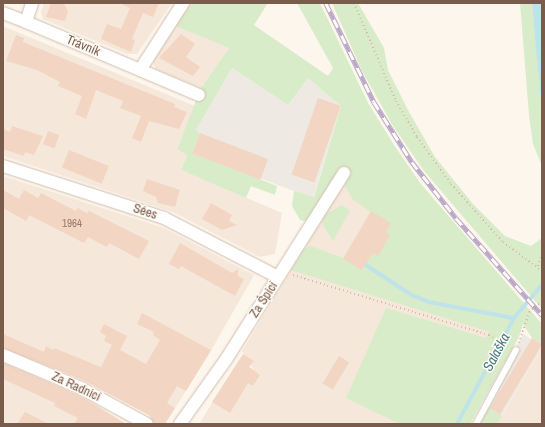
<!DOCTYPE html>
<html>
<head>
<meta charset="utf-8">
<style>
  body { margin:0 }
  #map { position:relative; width:545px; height:427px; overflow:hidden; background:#fdf6ec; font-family:"Archivo Narrow",sans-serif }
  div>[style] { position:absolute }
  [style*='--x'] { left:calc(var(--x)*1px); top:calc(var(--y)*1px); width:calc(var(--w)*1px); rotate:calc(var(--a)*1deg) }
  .residential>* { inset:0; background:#f5e8da }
  .industrial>* { inset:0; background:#efe9e4 }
  .green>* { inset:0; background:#d8ecc9 }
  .water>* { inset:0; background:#bfe3e8 }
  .stream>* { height:3.5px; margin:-1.75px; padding:0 1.75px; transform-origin:1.75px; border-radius:1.75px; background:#bfe3e8 }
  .building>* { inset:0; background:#f3d5c3; transform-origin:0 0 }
  .path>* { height:2px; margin-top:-1px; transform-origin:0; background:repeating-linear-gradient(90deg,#d9b8a5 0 1px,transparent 0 4px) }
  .roads { filter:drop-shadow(0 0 1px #d1beb0) drop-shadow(0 0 1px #d1beb0) }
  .service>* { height:6px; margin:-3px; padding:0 3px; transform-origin:3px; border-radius:3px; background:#fff }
  .minor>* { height:12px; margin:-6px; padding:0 6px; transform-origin:6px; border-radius:6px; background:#fff }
  .rail>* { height:4.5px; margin-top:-2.25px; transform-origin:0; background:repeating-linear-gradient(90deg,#fffaf3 0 9px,#b9a8c9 0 18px); box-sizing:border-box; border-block:1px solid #b9a8c9 }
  span { translate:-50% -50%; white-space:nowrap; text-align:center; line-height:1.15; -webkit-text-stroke:3px #fffaf3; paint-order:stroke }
  .number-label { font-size:11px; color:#987a6a }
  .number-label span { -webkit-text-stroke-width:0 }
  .street-label { font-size:13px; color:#7a5c4d }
  .water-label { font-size:14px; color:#437c86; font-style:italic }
  .frame { position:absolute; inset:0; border:4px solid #7a5c4d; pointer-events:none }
</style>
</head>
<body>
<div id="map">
  <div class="residential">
    <div style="clip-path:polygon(44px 3px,172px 3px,137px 54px,127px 54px,43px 19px,41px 12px)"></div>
    <div style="clip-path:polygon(189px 3px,261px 3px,201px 88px,156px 69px,150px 56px)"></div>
    <div style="clip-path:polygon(3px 26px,195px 106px,177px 148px,187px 155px,181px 170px,282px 213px,275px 254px,260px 257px,173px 212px,3px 156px)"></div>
    <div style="clip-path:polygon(370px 140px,510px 304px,430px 424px,199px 424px,239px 360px,254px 370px,242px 351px)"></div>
    <div style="clip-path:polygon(3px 176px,164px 228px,254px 275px,208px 356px,165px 424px,83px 380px,3px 346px)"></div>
    <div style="clip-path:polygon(542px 346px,542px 424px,497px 424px,502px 416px)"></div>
    <div style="clip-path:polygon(3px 362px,89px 400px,126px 424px,3px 424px)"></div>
  </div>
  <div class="industrial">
    <div style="clip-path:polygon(232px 68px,288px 105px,308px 78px,341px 106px,313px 198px,191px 153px,200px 133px,196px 130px)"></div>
    <div style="clip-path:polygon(523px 334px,542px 346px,497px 424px,475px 424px)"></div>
  </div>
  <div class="green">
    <div style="clip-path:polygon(192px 3px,268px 3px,254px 25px,328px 76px,333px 68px,297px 3px,320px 3px,368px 103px,394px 145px,420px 183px,542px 324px,542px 344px,532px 338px,523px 324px,519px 337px,470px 424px,400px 424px,346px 398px,386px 308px,486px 338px,490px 332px,291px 270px,304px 249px,311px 246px,343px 258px,371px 212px,353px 200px,345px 186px,349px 175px,305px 221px,300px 220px,292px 206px,294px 191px,314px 197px,341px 106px,308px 78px,288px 105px,232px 68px,196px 130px,200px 133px,192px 153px,277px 186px,275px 195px,251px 186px,246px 198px,181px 170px,187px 155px,177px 149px,201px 88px,229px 48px,176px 26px)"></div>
    <div style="clip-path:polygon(332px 3px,358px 3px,384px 48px,388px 70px,408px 110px,435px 157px,473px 204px,505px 236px,531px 246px,542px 238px,542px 309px,424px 171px,393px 126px,362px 71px)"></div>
    <div style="clip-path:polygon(520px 3px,532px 3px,542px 108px,542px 166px,533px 144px,529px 115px)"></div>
    <div style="clip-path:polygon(342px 205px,350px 211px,333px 241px,322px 224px,324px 215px)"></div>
    <div style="clip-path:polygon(487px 407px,502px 416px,497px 424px,480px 422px)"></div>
  </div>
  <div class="water">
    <div style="clip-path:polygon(532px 3px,542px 3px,542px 108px,536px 50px)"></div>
  </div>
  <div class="stream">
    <div style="--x:366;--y:265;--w:55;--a:33.1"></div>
    <div style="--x:412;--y:295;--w:18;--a:22"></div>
    <div style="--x:429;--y:302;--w:86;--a:10.7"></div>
    <div style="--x:457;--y:424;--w:120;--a:-61.7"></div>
    <div style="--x:514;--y:318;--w:43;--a:-49.7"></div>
  </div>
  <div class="building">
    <div style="clip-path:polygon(51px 3px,64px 3px,68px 12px,65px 21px,46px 17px)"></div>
    <div style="clip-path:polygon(119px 3px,159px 3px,153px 17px,143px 13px,132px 39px,135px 40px,131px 52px,101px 39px,107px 24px,121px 29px,130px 8px)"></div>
    <div style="clip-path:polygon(181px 34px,195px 44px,186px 57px,200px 67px,193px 76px,159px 58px)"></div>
    <div style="clip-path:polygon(16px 35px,24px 38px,23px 42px,175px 104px,174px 107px,187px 112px,179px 129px,149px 121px,141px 142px,132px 138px,141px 116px,120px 108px,123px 101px,96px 90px,86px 119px,75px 114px,82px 96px,58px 86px,60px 82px,37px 70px,6px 61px)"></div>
    <div style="left:318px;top:98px;width:24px;height:81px;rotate:19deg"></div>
    <div style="clip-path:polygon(12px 126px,43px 136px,34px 155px,25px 152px,24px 156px,3px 149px,3px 129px,10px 132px)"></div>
    <div style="left:48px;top:131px;width:12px;height:14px;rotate:20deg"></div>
    <div style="left:200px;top:133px;width:73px;height:22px;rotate:21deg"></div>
    <div style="left:69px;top:150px;width:43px;height:19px;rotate:22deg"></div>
    <div style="clip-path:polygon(147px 179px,180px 190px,175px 207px,158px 203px,156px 197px,143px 191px)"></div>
    <div style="clip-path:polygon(3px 190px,19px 199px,24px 190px,38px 198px,41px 193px,76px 211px,78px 208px,87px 213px,89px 211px,149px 241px,139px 259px,109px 243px,107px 247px,88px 237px,84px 243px,29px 215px,26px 221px,3px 208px)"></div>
    <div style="clip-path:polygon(211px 203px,232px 215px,229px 221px,237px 225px,222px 230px,202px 219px)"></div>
    <div style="clip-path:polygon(371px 211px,391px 223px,386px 232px,390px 235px,378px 256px,373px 253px,362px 270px,343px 259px)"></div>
    <div style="clip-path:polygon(180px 243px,232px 273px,238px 269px,238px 276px,244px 279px,235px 296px,181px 266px,179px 269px,169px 264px)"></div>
    <div style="clip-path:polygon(142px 313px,211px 350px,186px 391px,177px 386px,167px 403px,175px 408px,165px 424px,154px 424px,149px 415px,83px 380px,3px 348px,3px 334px,44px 352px,46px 346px,53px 350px,54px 348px,101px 367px,112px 345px,104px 341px,106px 336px,100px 332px,104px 324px,127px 336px,120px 350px,146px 364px,160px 340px,153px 335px,154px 332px,137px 324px)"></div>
    <div style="left:532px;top:338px;width:12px;height:82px;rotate:31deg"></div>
    <div style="clip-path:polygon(243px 354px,254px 361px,249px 367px,260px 375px,253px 386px,248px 383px,230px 413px,212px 402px)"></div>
    <div style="left:339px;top:356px;width:12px;height:32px;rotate:31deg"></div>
    <div style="clip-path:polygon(3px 363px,78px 395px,126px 424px,74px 424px,78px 418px,54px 406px,55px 403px,3px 379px)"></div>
    <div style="clip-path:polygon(25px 412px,49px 424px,17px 424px)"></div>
  </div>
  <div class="path">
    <div style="--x:354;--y:3;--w:107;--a:66.8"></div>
    <div style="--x:396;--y:101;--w:42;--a:59.7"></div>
    <div style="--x:417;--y:137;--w:58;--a:54.1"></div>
    <div style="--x:451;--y:184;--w:78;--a:48.1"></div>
    <div style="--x:503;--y:242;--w:49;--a:36.6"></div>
    <div style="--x:538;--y:266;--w:13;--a:-72"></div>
    <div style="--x:293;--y:275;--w:205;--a:17"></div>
    <div style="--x:489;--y:335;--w:22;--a:30"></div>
    <div style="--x:519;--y:343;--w:33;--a:-72"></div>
    <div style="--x:529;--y:312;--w:17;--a:-40"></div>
  </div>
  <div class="roads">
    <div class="service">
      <div style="--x:476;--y:424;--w:84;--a:-61.6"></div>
    </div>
    <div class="minor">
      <div style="--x:3;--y:13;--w:25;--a:21"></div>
      <div style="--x:26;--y:22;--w:20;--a:-72"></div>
      <div style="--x:26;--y:22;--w:124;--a:22.8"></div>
      <div style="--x:140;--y:70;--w:80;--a:-57.3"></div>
      <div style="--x:140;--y:70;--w:64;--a:23"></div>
      <div style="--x:3;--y:166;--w:169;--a:17.9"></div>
      <div style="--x:164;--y:218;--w:128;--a:27.4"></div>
      <div style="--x:3;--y:355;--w:85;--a:22.9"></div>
      <div style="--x:81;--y:388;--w:75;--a:28.6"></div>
      <div style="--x:180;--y:424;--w:81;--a:-54.5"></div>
      <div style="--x:227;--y:358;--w:219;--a:-57.7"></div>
    </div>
  </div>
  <div class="rail">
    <div style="--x:326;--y:3;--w:110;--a:64.1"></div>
    <div style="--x:374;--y:102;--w:71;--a:57.7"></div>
    <div style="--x:412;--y:162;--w:71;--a:51.8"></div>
    <div style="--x:456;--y:218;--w:130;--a:48.4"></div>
  </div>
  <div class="number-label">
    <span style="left:72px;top:223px">1964</span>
  </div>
  <div class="street-label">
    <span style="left:83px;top:46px;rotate:23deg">Trávník</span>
    <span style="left:145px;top:212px;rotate:18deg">Sées</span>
    <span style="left:264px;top:300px;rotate:-57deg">Za Špicí</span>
    <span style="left:76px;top:387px;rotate:25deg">Za Radnicí</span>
  </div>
  <div class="water-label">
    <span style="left:496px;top:352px;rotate:-62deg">Salaška</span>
  </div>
  <div class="frame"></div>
</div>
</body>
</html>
